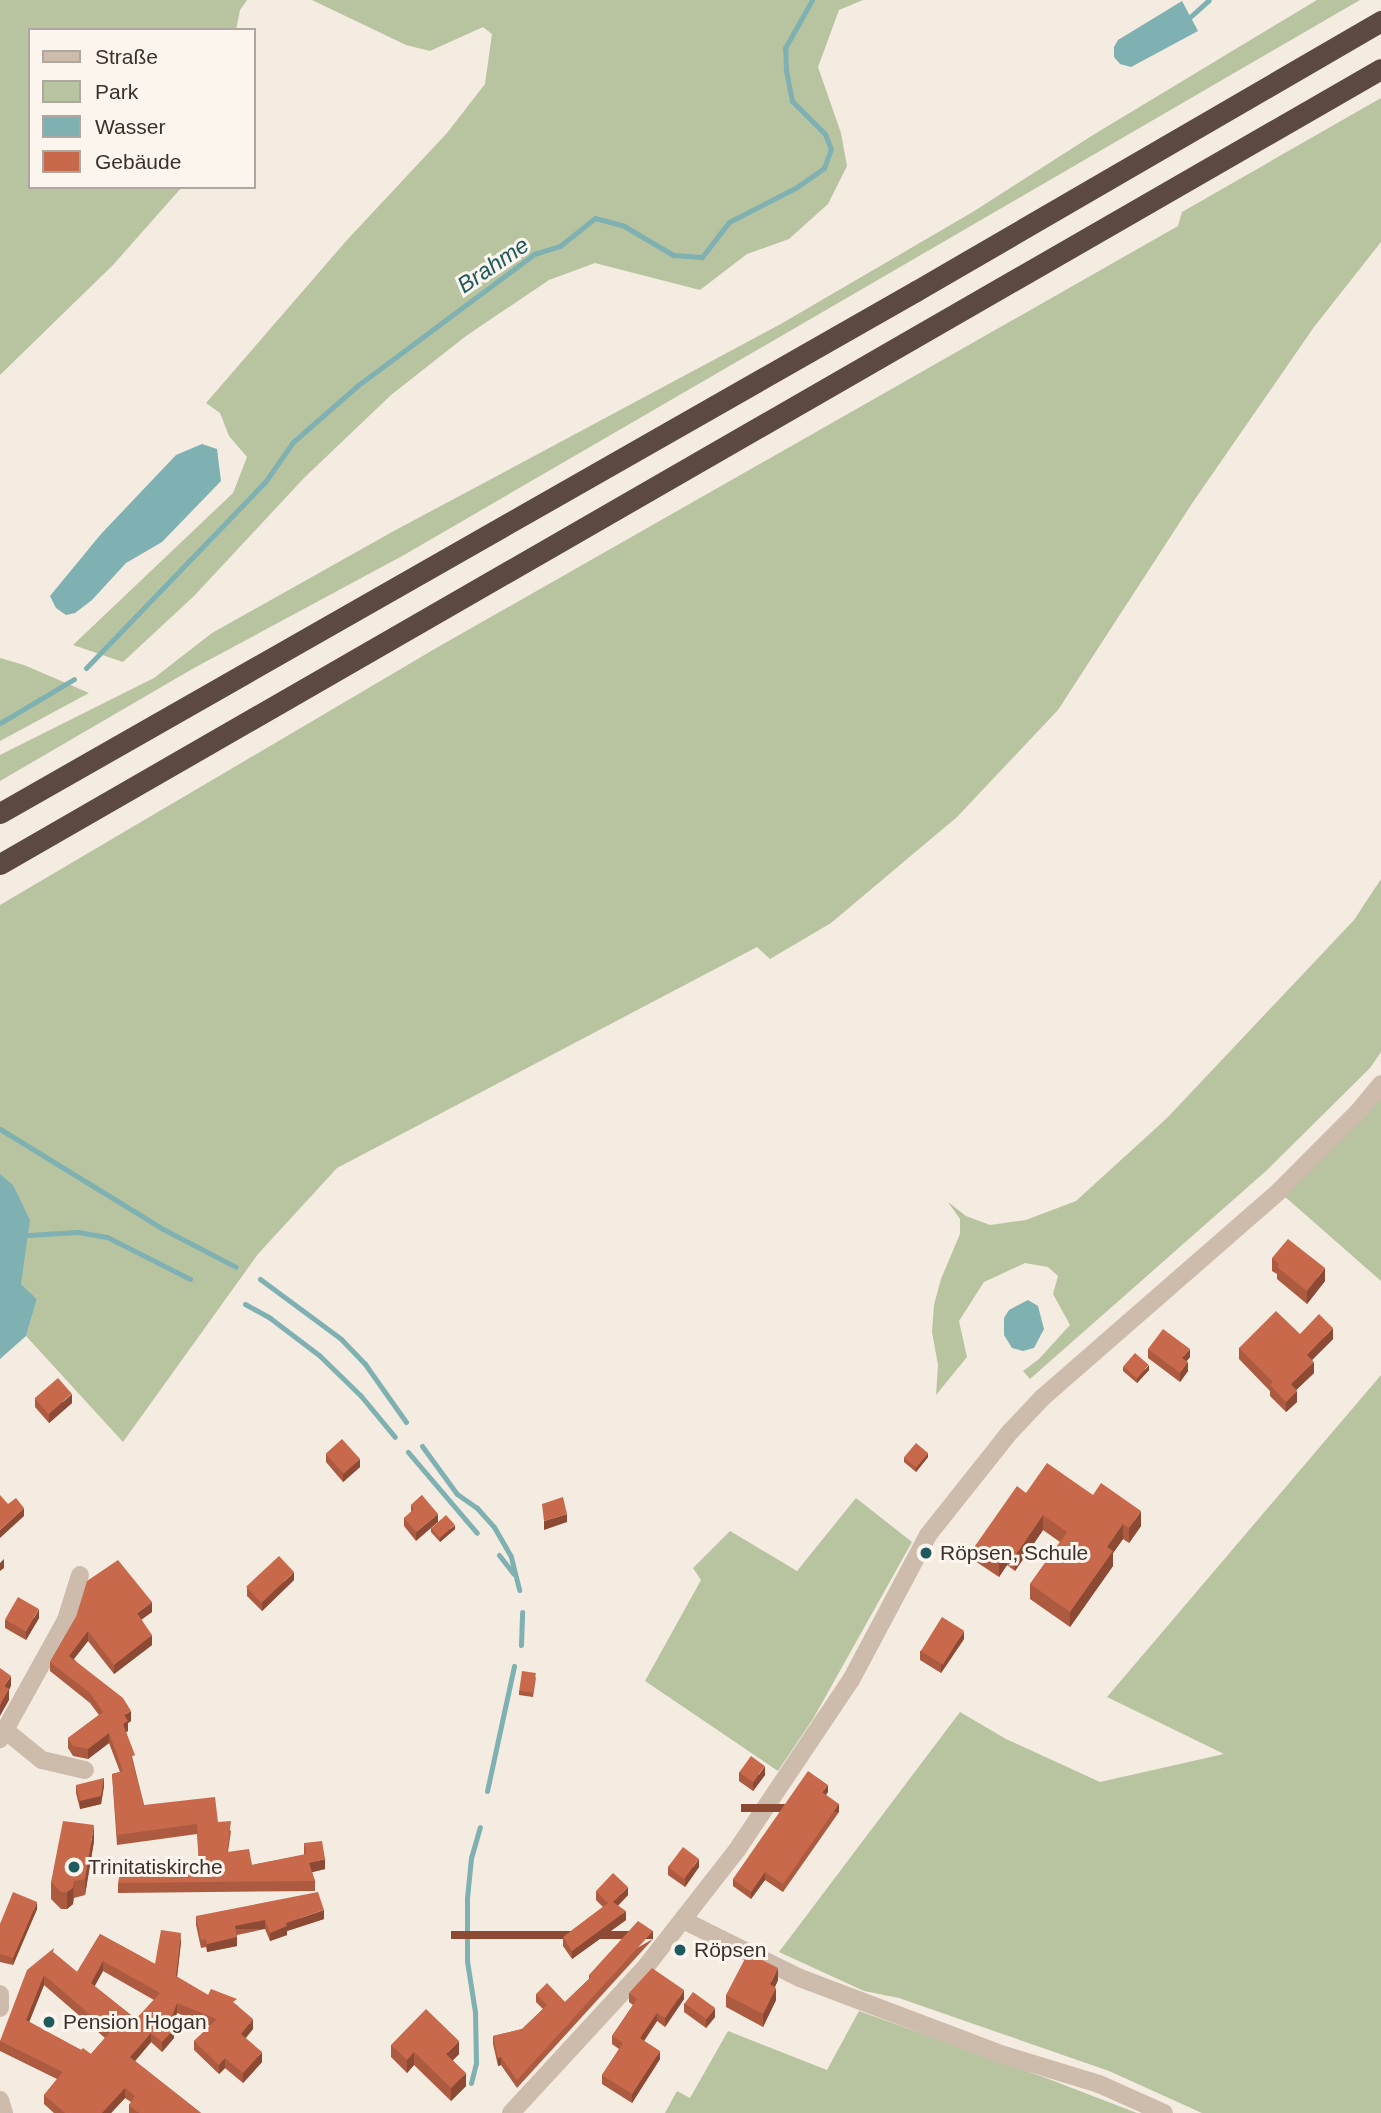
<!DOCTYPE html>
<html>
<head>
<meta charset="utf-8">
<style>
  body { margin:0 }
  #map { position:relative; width:1381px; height:2113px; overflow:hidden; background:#f4ebe1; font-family:Arial,sans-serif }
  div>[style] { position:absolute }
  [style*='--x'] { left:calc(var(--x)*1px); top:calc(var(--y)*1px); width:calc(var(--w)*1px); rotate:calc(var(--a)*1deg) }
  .green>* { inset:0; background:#b8c4a0 }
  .water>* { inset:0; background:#7fb0b2 }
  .stream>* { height:5px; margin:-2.5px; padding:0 2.5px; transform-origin:2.5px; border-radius:2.5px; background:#7fb0b2 }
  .minor>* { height:18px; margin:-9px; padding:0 9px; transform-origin:9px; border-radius:9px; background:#cdbbac }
  .highway>* { height:21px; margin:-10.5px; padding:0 10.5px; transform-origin:10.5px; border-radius:10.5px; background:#5c4a42 }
  .wall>* { inset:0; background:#ac5a40 }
  .shaded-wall>* { inset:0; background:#8c4a34; transform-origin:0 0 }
  .building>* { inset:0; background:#c8694b; transform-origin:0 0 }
  .dots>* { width:19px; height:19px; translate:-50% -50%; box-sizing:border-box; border:4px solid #fbf5ee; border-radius:50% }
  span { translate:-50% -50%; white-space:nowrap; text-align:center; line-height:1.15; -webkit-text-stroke:6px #fbf5ee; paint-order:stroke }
  .poi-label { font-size:21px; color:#3b302b }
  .left { translate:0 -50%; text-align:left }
  .water-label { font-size:23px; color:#1f5a5e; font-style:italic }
  .legend { position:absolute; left:28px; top:28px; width:228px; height:161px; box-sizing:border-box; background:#fbf5ee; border:2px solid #aea6a0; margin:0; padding:9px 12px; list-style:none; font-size:21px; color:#3b302b }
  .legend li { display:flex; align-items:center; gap:14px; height:35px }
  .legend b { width:35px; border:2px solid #aea6a0 }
</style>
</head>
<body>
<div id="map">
  <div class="green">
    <div style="clip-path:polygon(0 0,247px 0,240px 10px,236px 30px,30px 30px,30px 187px,182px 187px,113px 265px,0 375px)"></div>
    <div style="clip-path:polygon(312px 0,863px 0,839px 10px,818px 67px,841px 133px,847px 166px,828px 204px,789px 239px,747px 254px,700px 290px,595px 263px,549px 280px,466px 336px,391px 395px,304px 478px,194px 596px,123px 662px,73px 645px,233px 493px,247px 457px,229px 436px,220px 413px,206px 403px,347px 240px,447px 133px,485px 84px,492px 34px,483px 27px,430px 51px,406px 45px)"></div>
    <div style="clip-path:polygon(1317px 0,1360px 0,404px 555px,194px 668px,0 781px,0 755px,154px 678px,212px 633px,392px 532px,779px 325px,971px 213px,1093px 135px)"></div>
    <div style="clip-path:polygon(1381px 98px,1381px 242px,1314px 327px,1193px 502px,1058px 710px,957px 817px,831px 923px,770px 959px,757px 947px,337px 1168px,258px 1254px,123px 1442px,26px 1336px,37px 1299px,21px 1284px,0 1175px,0 905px,438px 647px,1178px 226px,1182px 212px)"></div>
    <div style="clip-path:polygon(0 658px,24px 665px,89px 693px,0 741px)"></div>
    <div style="clip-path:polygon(1381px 879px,1381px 1052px,1370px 1068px,1266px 1171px,1030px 1379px,1023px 1371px,1039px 1359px,1070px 1325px,1053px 1294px,1058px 1276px,1048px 1267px,1025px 1263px,984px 1282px,959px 1321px,967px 1357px,936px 1395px,938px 1365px,932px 1332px,934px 1305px,941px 1279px,960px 1234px,960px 1219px,948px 1202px,966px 1216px,990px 1225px,1026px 1220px,1076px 1201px,1167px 1118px,1354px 920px)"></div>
    <div style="clip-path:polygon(1381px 1097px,1381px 1281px,1283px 1195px)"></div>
    <div style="clip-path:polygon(1381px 1375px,1381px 2113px,1202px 2113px,1109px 2071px,899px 1998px,864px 1991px,779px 1952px,960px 1712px,1006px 1739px,1100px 1782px,1224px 1754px,1107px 1697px)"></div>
    <div style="clip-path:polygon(856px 1498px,912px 1542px,813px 1719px,778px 1771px,645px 1681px,701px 1580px,693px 1568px,730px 1531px,797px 1571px)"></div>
    <div style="clip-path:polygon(859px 2011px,1046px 2078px,1137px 2113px,665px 2113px,677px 2091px,690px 2098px,728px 2031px,827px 2070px)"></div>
  </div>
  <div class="water">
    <div style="clip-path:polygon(1182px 1px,1198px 31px,1131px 67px,1120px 64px,1114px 57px,1114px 47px,1118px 40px)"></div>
    <div style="clip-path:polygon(202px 444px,217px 449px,221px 481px,162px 542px,126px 563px,92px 600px,75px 613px,66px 615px,56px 608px,50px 596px,101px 534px,176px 455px)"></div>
    <div style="clip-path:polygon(0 1174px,13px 1185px,30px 1220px,21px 1284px,37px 1299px,26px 1336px,0 1359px)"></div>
    <div style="clip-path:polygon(1028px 1300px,1038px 1306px,1044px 1329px,1034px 1348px,1023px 1351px,1012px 1348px,1004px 1335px,1004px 1318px,1009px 1310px)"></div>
  </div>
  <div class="stream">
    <div style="--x:1190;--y:17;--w:25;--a:-42"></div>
    <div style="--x:86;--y:668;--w:258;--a:-46.1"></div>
    <div style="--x:265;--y:482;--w:49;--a:-55"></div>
    <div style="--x:293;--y:442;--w:85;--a:-41.2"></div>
    <div style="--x:357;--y:386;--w:221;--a:-36.7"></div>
    <div style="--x:534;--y:254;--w:27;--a:-17"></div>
    <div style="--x:560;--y:246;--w:45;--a:-38.7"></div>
    <div style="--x:595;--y:218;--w:30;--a:15"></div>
    <div style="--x:624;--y:226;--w:57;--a:30.6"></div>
    <div style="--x:673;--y:255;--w:29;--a:4"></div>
    <div style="--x:702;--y:257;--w:44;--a:-52.4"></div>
    <div style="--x:729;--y:222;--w:76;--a:-27.2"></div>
    <div style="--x:797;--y:187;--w:33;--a:-35"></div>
    <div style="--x:824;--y:168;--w:20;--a:-70"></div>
    <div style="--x:831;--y:149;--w:16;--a:-112"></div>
    <div style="--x:825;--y:134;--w:47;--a:-135"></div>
    <div style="--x:792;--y:101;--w:31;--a:-101"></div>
    <div style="--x:786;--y:71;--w:23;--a:-92"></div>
    <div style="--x:785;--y:48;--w:55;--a:-60.6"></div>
    <div style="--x:0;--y:723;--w:86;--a:-30.7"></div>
    <div style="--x:0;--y:1129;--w:191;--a:31.5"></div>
    <div style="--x:163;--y:1229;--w:82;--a:27.5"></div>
    <div style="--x:28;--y:1235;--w:50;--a:-3.4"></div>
    <div style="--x:78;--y:1232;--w:29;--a:10"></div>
    <div style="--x:107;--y:1237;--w:93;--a:26.8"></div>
    <div style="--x:260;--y:1279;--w:101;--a:36.5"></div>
    <div style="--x:341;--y:1339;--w:35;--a:46"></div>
    <div style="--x:365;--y:1364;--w:71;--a:54.7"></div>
    <div style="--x:245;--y:1304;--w:29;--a:29"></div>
    <div style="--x:270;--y:1318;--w:63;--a:37.2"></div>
    <div style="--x:320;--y:1356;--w:57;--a:44.3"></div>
    <div style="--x:361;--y:1396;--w:53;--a:50.3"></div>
    <div style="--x:422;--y:1446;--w:59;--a:53.9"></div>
    <div style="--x:457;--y:1494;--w:24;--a:35"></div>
    <div style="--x:477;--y:1508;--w:25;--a:48"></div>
    <div style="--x:494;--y:1527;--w:34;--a:60"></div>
    <div style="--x:511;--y:1557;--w:34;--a:76"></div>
    <div style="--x:408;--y:1452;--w:106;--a:49.6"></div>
    <div style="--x:499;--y:1555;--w:24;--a:52"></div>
    <div style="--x:521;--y:1645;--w:33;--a:-88"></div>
    <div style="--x:487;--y:1791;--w:128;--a:-77.8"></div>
    <div style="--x:471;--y:2083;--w:21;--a:-76"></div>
    <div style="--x:476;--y:2063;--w:51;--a:-91.1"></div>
    <div style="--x:475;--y:2012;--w:52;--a:-98.9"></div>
    <div style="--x:467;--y:1961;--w:63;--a:-90"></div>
    <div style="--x:467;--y:1898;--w:40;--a:-84.3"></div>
    <div style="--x:471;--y:1858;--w:32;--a:-74"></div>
  </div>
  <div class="minor">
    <div style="--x:6;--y:1731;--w:46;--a:38.9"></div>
    <div style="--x:42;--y:1760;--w:44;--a:13.1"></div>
    <div style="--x:0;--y:1739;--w:136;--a:-61"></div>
    <div style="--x:66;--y:1620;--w:47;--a:-72.7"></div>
    <div style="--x:685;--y:1921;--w:128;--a:26.4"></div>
    <div style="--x:800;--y:1978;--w:218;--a:20.7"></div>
    <div style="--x:1004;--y:2055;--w:99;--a:17"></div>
    <div style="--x:1099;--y:2084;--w:71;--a:24"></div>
    <div style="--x:0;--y:1994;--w:14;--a:90"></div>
    <div style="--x:0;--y:2100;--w:14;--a:73"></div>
    <div style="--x:511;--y:2113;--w:196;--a:-47.3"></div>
    <div style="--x:644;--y:1969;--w:151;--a:-52"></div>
    <div style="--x:737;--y:1850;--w:205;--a:-56.2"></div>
    <div style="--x:851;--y:1680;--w:164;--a:-62"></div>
    <div style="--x:928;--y:1535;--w:132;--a:-51.5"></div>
    <div style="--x:1010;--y:1432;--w:47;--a:-46.7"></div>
    <div style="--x:1042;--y:1398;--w:315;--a:-41.1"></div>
    <div style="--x:1279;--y:1191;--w:110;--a:-45"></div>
    <div style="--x:1357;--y:1113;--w:38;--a:-50"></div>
  </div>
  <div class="highway">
    <div style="--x:0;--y:813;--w:1054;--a:-29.68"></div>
    <div style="--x:916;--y:291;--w:538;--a:-30.14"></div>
    <div style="--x:0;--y:864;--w:1593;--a:-29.93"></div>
  </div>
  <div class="wall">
    <div style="clip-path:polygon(1272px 1258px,1325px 1281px,1307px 1304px,1277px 1279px,1277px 1274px,1272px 1271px)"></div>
    <div style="clip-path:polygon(1300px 1334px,1333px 1339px,1312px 1360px,1314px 1373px,1296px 1390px,1297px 1402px,1286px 1412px,1270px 1396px,1270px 1391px,1239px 1359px,1239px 1348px)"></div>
    <div style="clip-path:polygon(1148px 1349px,1190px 1357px,1186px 1361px,1188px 1371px,1180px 1382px,1148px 1358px)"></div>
    <div style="clip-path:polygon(1123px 1367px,1149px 1370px,1137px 1383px,1123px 1371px)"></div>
    <div style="clip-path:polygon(35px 1399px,72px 1403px,49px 1423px,35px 1407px)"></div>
    <div style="clip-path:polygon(326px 1454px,360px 1467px,343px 1482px,326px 1462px)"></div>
    <div style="clip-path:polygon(928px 1457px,916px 1472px,904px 1462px,904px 1458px)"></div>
    <div style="clip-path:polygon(1026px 1493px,1093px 1495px,1141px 1526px,1129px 1543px,1123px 1539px,1113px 1553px,1113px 1566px,1070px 1627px,1030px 1599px,1030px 1584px,1060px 1542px,1043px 1530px,1015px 1571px,1007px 1565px,999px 1577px,975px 1561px,975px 1546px)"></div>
    <div style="clip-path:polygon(422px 1495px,416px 1541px,404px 1526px,404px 1518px,411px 1512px,411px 1505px)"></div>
    <div style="clip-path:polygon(431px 1528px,455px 1529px,440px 1542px,431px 1532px)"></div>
    <div style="clip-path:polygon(294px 1580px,262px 1611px,247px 1596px,247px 1588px)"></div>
    <div style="clip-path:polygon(152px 1612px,141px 1619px,152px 1645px,114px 1674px,88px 1641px,74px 1659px,131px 1721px,128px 1723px,128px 1731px,126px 1732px,144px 1805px,218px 1822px,231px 1831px,228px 1852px,252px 1865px,304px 1855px,304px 1843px,325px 1869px,312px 1872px,315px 1881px,315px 1891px,118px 1893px,118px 1883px,199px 1864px,197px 1834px,117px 1845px,112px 1774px,120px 1772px,109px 1743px,88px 1759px,73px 1756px,68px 1748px,68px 1738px,99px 1715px,90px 1703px,50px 1671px,50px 1662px,76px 1617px)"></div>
    <div style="clip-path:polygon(39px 1618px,26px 1640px,5px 1628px,5px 1620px)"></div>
    <div style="clip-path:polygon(964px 1639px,941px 1673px,920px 1660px,920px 1651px)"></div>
    <div style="clip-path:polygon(536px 1677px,533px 1697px,519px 1695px,519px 1691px)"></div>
    <div style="clip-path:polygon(739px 1772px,765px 1775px,753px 1791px,739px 1781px)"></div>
    <div style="clip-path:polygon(76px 1785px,104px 1786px,101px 1804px,80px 1809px,76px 1793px)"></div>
    <div style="clip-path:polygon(828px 1792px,826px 1795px,839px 1812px,783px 1892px,765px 1880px,751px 1899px,733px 1886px,733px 1879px)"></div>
    <div style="clip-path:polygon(94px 1841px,85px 1895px,74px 1898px,73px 1904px,67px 1909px,61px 1909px,51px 1899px,51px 1882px)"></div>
    <div style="clip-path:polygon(668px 1867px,699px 1867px,685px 1887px,668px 1875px)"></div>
    <div style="clip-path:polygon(596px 1891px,628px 1895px,618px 1906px,626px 1920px,572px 1959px,563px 1946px,563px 1937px,603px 1907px,596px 1900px)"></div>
    <div style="clip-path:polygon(37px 1909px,13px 1965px,0 1962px,0 1924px)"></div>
    <div style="clip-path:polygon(196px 1916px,324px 1919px,287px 1931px,287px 1935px,270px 1941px,265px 1929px,237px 1935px,237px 1946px,207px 1952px,206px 1947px,201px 1948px,196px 1925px)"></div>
    <div style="clip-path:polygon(evenodd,100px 1934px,155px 1964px,181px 1942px,177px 1977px,208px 1995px,237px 2005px,253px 2029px,245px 2038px,262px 2062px,243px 2083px,225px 2068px,219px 2074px,194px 2050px,194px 2041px,210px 2026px,177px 2013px,172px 2027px,174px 2038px,162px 2052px,151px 2042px,135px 2061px,201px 2113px,129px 2113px,129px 2105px,131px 2102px,125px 2098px,111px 2113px,54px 2113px,44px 2104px,44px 2095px,57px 2079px,0 2051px,0 2041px,54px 1953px,77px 1972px,100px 1934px,103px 1971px,154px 2000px,136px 2019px,94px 1986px,103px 1971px,100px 1934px,44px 1985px,105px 2038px,91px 2054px,81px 2050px,29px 2022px,44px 1985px)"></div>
    <div style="clip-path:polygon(653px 1939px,517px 2088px,501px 2065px,498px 2066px,493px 2044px,493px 2036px,522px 2029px,543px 2009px,536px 2002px,536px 1994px,565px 2002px,589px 1979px,589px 1975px)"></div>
    <div style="clip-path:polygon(778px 1980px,775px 1987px,776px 2000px,763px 2027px,726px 2007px,726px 1995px)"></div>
    <div style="clip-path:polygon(629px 1993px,684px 1999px,665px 2027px,657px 2021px,644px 2041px,660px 2059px,632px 2103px,602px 2084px,602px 2075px,619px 2049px,612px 2044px,612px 2036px,633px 2005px,629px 2002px)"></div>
    <div style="clip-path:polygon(684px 2003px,715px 2017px,706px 2028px,684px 2012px)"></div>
    <div style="clip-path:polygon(391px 2045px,459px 2054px,453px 2060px,466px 2086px,451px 2101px,414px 2065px,407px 2073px,391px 2057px)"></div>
  </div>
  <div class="shaded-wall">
    <div style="clip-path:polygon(1325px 1268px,1325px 1281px,1307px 1304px,1307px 1291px)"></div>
    <div style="clip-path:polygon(1333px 1328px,1333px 1339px,1307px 1365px,1307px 1355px)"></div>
    <div style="clip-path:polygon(1190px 1349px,1190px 1357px,1182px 1367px,1182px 1358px)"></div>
    <div style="clip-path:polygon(1188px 1362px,1188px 1371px,1180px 1382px,1180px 1373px)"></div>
    <div style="clip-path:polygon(1314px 1362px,1314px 1373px,1291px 1395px,1291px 1384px)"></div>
    <div style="clip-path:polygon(1149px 1365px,1149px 1370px,1137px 1383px,1137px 1379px)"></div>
    <div style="clip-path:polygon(1297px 1391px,1297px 1402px,1286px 1412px,1286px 1402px)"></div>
    <div style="clip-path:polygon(72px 1394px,72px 1403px,49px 1423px,49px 1414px)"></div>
    <div style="clip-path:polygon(928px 1453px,928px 1457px,916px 1472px,916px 1468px)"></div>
    <div style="clip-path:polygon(360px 1459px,360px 1467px,343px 1482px,343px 1473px)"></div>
    <div style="clip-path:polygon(24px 1508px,24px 1516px,0 1538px,0 1530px)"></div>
    <div style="clip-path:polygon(1141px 1511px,1141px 1526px,1129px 1543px,1129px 1528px)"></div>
    <div style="clip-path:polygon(438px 1514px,438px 1522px,416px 1541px,416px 1532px)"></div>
    <div style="clip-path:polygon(567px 1514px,567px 1522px,544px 1530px,544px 1521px)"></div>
    <div style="clip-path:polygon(1043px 1515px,1043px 1530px,1015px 1571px,1015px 1556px)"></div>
    <div style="clip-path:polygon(1123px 1524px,1123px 1539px,1113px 1553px,1113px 1566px,1070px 1627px,1070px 1612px,1107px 1547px)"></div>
    <div style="clip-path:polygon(455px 1525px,455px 1529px,440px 1542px,440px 1538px)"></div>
    <div style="clip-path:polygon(1007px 1550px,1007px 1565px,999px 1577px,999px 1562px)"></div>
    <div style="clip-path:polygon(4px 1559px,4px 1568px,0 1571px,0 1563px)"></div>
    <div style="clip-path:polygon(294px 1572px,294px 1580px,262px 1611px,262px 1603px)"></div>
    <div style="clip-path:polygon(152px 1602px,152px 1612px,137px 1623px,137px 1613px)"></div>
    <div style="clip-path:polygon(39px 1609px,39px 1618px,26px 1640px,26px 1632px)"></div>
    <div style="clip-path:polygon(88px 1631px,88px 1641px,69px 1665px,69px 1656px)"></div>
    <div style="clip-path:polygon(964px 1631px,964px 1639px,941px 1673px,941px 1665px)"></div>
    <div style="clip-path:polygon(152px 1635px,152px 1645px,114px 1674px,114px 1665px)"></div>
    <div style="clip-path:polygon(11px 1676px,11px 1686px,9px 1690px,9px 1700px,0 1716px,0 1705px,4px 1686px)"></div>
    <div style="clip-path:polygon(131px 1711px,131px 1721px,128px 1723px,128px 1731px,123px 1734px,124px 1715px)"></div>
    <div style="clip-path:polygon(109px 1733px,109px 1743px,88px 1759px,88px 1749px)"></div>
    <div style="clip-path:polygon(765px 1766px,765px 1775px,753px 1791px,753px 1783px)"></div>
    <div style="clip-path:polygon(104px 1778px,104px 1786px,101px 1804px,80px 1809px,80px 1801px)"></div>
    <div style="clip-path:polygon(828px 1785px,828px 1792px,822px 1800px,822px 1792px)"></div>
    <div style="left:839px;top:1804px;width:8px;height:98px;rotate:90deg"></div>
    <div style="clip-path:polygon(94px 1825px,94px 1841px,85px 1895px,85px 1879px)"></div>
    <div style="clip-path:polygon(325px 1859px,325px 1869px,309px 1873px,309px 1863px)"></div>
    <div style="clip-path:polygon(699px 1859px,699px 1867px,685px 1887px,685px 1878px)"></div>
    <div style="clip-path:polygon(765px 1872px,765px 1880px,751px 1899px,751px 1892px)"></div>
    <div style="clip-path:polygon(74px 1881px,73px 1904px,67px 1909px,67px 1892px)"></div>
    <div style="clip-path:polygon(628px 1887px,628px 1895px,613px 1910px,613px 1902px)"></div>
    <div style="clip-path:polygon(37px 1902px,37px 1909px,13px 1965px,13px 1958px)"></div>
    <div style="clip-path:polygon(324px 1910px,324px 1919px,287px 1931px,287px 1935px,270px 1941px,270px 1933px,286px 1923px)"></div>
    <div style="clip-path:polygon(626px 1911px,626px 1920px,572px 1959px,572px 1951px)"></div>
    <div style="left:265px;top:1920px;width:9px;height:31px;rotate:90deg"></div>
    <div style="left:653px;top:1931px;width:8px;height:202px;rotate:90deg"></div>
    <div style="clip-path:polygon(181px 1933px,181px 1942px,176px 1986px,176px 1976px)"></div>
    <div style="clip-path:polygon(237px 1937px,237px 1946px,207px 1952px,207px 1944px)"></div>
    <div style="clip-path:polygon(103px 1961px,103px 1971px,91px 1993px,91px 1983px)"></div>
    <div style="clip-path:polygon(778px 1968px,778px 1980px,770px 1997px,770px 1984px)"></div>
    <div style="clip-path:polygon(44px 1975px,44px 1985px,26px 2030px,26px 2020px)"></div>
    <div style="clip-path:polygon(776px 1988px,776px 2000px,763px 2027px,763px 2014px)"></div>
    <div style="clip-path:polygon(684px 1990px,684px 1999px,665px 2027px,665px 2018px)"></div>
    <div style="clip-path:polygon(177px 2003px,177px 2013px,169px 2034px,169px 2024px)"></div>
    <div style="clip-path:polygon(715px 2008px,715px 2017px,706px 2028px,706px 2019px)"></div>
    <div style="clip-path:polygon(657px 2013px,657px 2021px,640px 2047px,640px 2038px)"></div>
    <div style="clip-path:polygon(253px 2019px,253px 2029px,241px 2044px,241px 2034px)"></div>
    <div style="clip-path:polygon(174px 2029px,174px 2038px,162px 2052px,162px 2042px)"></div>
    <div style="clip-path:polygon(151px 2033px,151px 2042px,130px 2067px,130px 2057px)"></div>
    <div style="clip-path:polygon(459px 2041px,459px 2054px,446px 2067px,446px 2054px)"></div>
    <div style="clip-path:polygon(660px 2051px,660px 2059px,632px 2103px,632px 2094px)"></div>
    <div style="clip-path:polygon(262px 2052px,262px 2062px,243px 2083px,243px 2073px)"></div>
    <div style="clip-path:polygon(414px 2052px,414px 2065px,407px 2073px,407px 2060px)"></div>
    <div style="clip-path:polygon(501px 2057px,501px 2065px,498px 2066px,498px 2058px)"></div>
    <div style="clip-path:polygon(225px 2058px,225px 2068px,219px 2074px,219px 2065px)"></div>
    <div style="clip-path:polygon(466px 2073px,466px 2086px,451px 2101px,451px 2088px)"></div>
    <div style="clip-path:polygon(125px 2088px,125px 2098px,111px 2113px,102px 2113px)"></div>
  </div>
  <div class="building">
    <div style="clip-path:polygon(1288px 1239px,1325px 1268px,1307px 1291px,1277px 1267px,1279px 1264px,1272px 1258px)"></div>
    <div style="clip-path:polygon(1276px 1311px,1300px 1334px,1319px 1314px,1333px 1328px,1307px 1355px,1314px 1362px,1291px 1384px,1297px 1391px,1286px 1402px,1270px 1385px,1273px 1382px,1239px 1348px)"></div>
    <div style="clip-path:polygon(1163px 1329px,1190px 1349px,1182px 1358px,1188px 1362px,1180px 1373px,1148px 1349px)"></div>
    <div style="left:1135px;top:1353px;width:18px;height:18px;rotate:41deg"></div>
    <div style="left:58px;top:1378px;width:21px;height:31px;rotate:49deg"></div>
    <div style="left:342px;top:1439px;width:27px;height:22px;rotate:48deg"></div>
    <div style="left:916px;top:1443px;width:16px;height:19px;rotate:40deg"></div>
    <div style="clip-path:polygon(1047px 1463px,1093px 1495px,1101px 1483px,1141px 1511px,1129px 1528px,1123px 1524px,1107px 1547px,1113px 1551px,1070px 1612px,1030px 1584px,1067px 1532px,1043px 1515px,1015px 1556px,1007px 1550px,999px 1562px,975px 1546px,1017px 1486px,1026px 1493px)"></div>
    <div style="clip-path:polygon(0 1495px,8px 1504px,16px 1498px,24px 1508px,0 1530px)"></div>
    <div style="clip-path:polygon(422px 1495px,438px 1514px,416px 1532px,404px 1518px,414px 1509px,411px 1505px)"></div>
    <div style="clip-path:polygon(563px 1497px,567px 1514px,544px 1521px,542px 1504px)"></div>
    <div style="left:446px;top:1515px;width:13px;height:20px;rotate:48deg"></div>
    <div style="left:279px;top:1556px;width:22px;height:45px;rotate:47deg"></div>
    <div style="clip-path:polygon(118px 1560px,152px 1602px,137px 1613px,152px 1635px,114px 1665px,88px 1631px,69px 1656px,123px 1698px,131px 1711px,124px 1715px,128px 1721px,123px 1724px,135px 1755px,131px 1757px,144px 1805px,215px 1797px,218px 1822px,231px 1821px,227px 1852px,249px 1849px,252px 1865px,306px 1854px,304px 1843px,322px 1841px,325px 1859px,309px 1863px,315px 1881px,118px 1883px,122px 1863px,199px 1864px,197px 1824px,117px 1835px,112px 1774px,123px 1771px,109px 1733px,88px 1749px,73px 1746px,68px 1738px,103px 1712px,90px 1693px,50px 1662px,76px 1617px,87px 1581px)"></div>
    <div style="left:18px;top:1597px;width:24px;height:26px;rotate:30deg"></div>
    <div style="left:942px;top:1617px;width:26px;height:40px;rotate:32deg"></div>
    <div style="clip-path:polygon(0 1668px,11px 1676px,4px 1686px,9px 1689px,0 1705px)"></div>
    <div style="left:522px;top:1671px;width:14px;height:20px;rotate:8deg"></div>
    <div style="left:751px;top:1756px;width:17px;height:20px;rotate:36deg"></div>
    <div style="clip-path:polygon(808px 1771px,828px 1785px,822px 1792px,839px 1804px,783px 1884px,765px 1872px,751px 1892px,733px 1879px)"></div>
    <div style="clip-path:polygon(104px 1778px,101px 1796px,80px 1801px,76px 1785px)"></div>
    <div style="clip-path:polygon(63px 1821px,94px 1825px,85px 1879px,74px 1881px,73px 1888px,67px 1892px,61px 1892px,51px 1882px)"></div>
    <div style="left:683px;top:1847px;width:20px;height:25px;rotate:37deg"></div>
    <div style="clip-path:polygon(613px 1873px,628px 1887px,613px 1902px,626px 1911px,572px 1951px,563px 1937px,608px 1903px,596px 1891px)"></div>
    <div style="clip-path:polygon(13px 1892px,37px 1902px,13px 1958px,0 1954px,0 1924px)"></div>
    <div style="clip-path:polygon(318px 1892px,324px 1910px,286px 1923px,287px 1926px,270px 1933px,265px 1920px,235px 1926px,237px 1937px,207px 1944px,206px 1939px,201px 1940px,196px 1916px)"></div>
    <div style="clip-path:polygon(638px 1921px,653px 1931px,517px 2080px,501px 2057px,498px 2058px,493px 2036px,522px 2029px,547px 2005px,536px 1994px,547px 1983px,565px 2002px,591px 1977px,589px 1975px)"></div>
    <div style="clip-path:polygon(evenodd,161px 1930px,181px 1933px,176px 1976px,208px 1995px,211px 1989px,237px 1999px,233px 2002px,253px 2019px,241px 2034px,262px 2052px,243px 2073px,225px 2058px,219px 2065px,194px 2041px,217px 2019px,177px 2003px,169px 2024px,174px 2029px,162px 2042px,151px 2033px,130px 2057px,201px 2113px,139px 2113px,129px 2105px,135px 2096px,125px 2088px,102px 2113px,65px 2113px,44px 2095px,63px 2072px,0 2041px,27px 1970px,54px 1948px,53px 1952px,77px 1972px,100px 1934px,155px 1964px,161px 1930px,103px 1961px,160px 1993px,136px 2019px,91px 1983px,103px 1961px,161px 1930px,44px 1975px,110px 2032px,91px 2054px,83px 2048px,81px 2050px,26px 2020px,44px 1975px)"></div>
    <div style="clip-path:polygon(748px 1953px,778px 1968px,770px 1984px,776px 1988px,763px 2014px,726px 1995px)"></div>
    <div style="clip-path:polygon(652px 1968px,684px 1990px,665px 2018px,657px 2013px,640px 2038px,660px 2051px,632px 2094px,602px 2075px,623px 2043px,612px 2036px,637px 1999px,629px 1993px)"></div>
    <div style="left:693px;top:1992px;width:27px;height:14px;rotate:36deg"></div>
    <div style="clip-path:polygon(426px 2009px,459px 2041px,446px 2054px,466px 2073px,451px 2088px,414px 2052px,407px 2060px,391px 2045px)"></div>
  </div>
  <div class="dots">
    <div style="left:926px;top:1553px;background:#1f5a5e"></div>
    <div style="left:74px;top:1867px;background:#1f5a5e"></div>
    <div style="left:680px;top:1950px;background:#1f5a5e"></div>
    <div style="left:49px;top:2022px;background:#1f5a5e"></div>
  </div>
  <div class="poi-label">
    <span class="left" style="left:940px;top:1553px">Röpsen, Schule</span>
    <span class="left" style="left:88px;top:1867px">Trinitatiskirche</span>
    <span class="left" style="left:694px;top:1950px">Röpsen</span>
    <span class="left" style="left:63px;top:2022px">Pension Hogan</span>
  </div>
  <div class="water-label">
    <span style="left:493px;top:265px;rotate:-34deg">Brahme</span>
  </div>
  <ul class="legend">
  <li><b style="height:9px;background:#cdbbac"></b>Straße</li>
  <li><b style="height:19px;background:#b8c4a0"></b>Park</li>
  <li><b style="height:19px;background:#7fb0b2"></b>Wasser</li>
  <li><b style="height:19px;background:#c8694b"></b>Gebäude</li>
  </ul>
</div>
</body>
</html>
